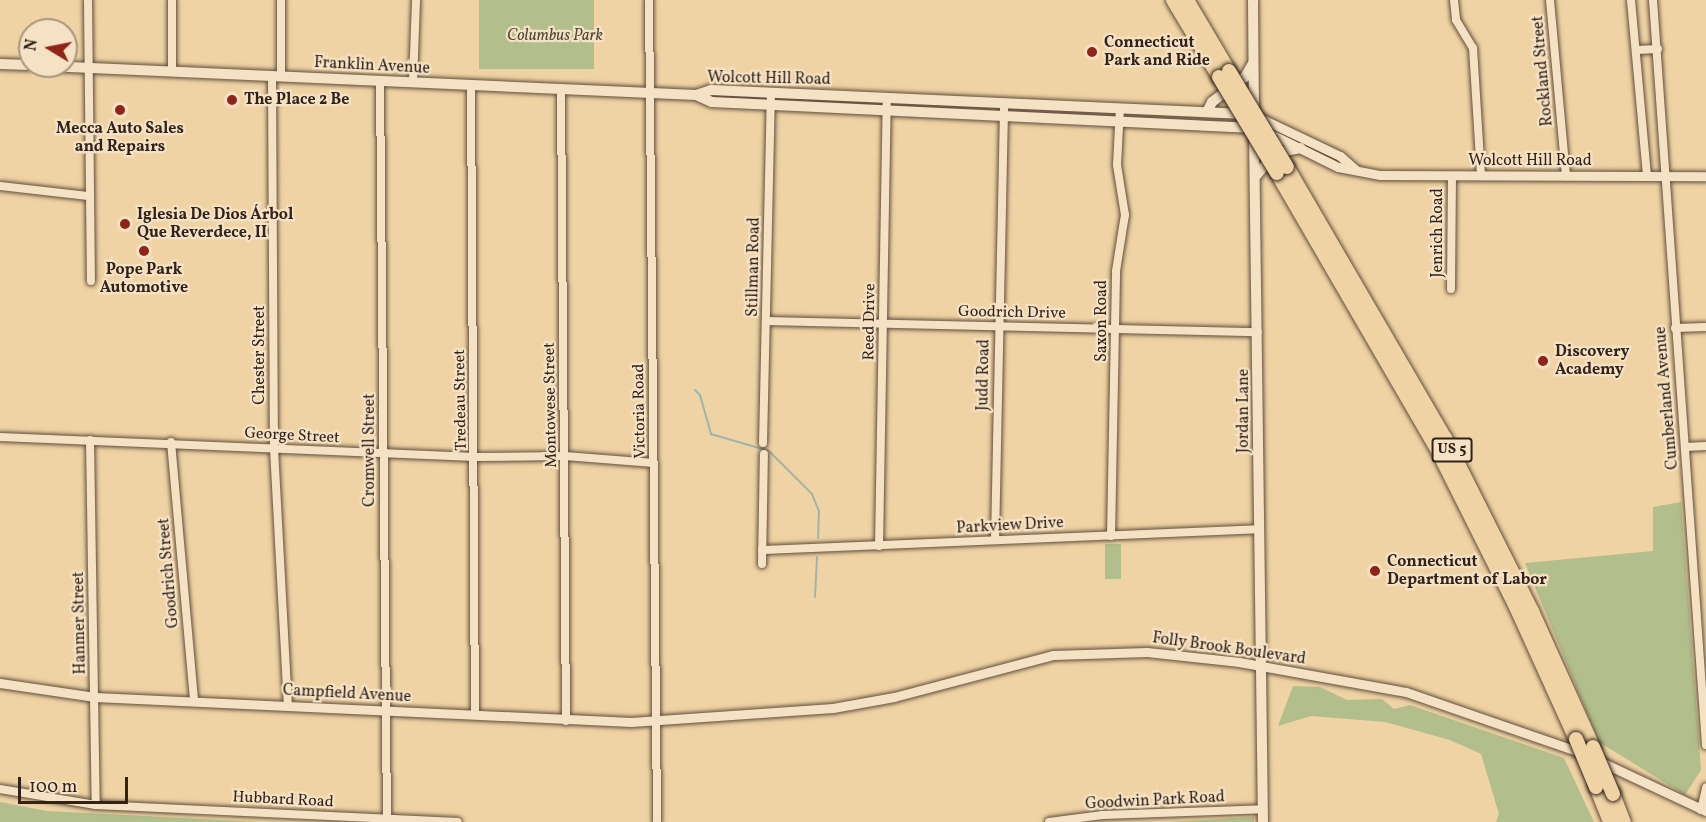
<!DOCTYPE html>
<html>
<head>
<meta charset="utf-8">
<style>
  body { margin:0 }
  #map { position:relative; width:1706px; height:822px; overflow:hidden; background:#efd3a4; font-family:Vollkorn,serif }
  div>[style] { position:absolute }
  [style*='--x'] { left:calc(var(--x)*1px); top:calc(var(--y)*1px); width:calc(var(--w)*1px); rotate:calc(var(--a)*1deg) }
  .green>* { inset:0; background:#b2be8b; transform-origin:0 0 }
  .stream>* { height:2px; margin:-1px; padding:0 1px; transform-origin:1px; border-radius:1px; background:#9cb6ae }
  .roads { filter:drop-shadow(0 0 2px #604e3d) drop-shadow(0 0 2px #604e3d) }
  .minor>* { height:8px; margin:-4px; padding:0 4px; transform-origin:4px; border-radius:4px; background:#f5e2c4 }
  .tertiary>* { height:9px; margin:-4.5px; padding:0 4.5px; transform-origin:4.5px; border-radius:4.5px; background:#f5e2c4 }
  .secondary>* { height:10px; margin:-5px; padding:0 5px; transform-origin:5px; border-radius:5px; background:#f5e2c4 }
  .motorway>* { height:14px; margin:-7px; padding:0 7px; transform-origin:7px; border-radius:7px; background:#efd3a4 }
  .bridges { filter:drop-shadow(0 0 2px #31221b) drop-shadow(0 0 2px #31221b) }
  .motorway-bridge>* { height:14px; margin:-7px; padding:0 7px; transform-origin:7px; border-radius:7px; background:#efd3a4 }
  .dots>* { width:16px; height:16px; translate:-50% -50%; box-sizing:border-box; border:3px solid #f5e2c4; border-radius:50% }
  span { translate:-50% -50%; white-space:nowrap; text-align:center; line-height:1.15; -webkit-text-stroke:4.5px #f5e2c4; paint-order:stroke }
  .shield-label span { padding:2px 4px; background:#f5e2c4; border:2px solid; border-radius:4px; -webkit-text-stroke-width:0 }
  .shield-label { font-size:15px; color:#31221b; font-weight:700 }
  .park-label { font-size:16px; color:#514937; font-style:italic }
  .poi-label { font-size:16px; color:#31221b; font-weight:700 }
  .left { translate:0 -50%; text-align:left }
  .street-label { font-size:16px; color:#31221b }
  .north { position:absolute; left:18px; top:18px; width:60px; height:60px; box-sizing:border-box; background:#f5e2c4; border:2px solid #a79580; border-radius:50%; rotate:280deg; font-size:16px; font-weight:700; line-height:24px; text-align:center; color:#31221b }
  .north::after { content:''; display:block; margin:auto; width:21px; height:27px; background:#8f2418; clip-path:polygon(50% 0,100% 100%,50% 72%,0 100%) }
  .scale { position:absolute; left:18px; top:777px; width:110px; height:27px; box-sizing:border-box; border:3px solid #31221b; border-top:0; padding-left:8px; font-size:18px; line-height:21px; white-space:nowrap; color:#31221b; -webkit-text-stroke:4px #f5e2c4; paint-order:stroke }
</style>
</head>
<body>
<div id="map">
  <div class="green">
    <div style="left:479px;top:0;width:115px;height:69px"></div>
    <div style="clip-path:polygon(1681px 502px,1701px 770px,1685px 795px,1599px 742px,1525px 563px,1653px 551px,1653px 507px)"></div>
    <div style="left:1105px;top:544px;width:16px;height:35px"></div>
    <div style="clip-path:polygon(1293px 686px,1320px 687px,1347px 700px,1382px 699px,1394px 709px,1410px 705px,1564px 758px,1594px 822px,1496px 822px,1499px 814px,1481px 754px,1450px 740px,1385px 722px,1311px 716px,1278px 726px)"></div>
    <div style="clip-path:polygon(0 802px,47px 811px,260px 822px,0 822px)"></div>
    <div style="clip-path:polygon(1254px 817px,1254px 822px,1159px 822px,1167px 822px)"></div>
  </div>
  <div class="stream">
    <div style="--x:695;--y:390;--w:7;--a:45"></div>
    <div style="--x:700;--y:395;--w:41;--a:74.2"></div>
    <div style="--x:711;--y:434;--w:60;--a:16.3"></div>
    <div style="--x:769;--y:451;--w:61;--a:45"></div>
    <div style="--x:812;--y:494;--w:18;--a:68"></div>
    <div style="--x:819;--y:511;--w:27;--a:92"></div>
    <div style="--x:815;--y:597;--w:40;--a:-87.1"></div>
  </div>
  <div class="roads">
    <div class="minor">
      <div style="--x:88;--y:0;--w:281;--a:89.4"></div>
      <div style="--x:281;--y:0;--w:77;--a:90"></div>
      <div style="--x:649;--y:0;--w:822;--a:89.44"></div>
      <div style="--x:1454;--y:0;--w:20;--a:84"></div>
      <div style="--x:1456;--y:20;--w:33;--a:59"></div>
      <div style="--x:1473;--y:48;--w:128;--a:86.4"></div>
      <div style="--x:1550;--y:0;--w:177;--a:84.8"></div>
      <div style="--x:1631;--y:0;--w:177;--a:84.8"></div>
      <div style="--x:1653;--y:0;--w:747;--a:85.93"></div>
      <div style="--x:1636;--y:50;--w:22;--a:-3"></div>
      <div style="--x:172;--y:72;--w:72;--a:-90"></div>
      <div style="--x:272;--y:76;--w:373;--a:89.7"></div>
      <div style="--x:274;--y:449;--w:257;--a:86.9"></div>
      <div style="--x:380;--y:81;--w:737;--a:89.46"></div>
      <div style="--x:413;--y:83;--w:83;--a:-87.9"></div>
      <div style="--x:471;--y:85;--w:630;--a:89.64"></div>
      <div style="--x:561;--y:89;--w:632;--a:89.55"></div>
      <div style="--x:0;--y:186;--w:89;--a:6.5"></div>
      <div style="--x:1451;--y:289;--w:113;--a:-89.5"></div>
      <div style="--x:766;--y:321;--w:492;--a:1.3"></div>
      <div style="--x:1675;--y:328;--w:31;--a:-2"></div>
      <div style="--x:0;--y:437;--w:475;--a:2.4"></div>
      <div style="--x:475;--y:457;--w:90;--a:-0.6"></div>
      <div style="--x:565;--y:456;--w:89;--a:4.5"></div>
      <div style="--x:90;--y:440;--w:365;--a:89.1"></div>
      <div style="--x:171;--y:442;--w:260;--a:84.9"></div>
      <div style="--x:763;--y:443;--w:350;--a:-88.7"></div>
      <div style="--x:1685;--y:447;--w:21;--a:-3"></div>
      <div style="--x:1111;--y:536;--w:265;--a:-88.9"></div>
      <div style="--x:1116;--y:271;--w:57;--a:-80.9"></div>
      <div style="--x:1125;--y:215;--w:51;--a:-99.1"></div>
      <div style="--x:1117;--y:165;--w:57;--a:-87"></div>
      <div style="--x:995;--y:540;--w:437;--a:-88.8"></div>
      <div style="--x:879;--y:546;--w:448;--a:-89"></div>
      <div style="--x:762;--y:550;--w:498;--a:-2.4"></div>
      <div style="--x:762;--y:564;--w:110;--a:-89"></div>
      <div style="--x:0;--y:789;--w:97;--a:9.5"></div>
      <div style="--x:96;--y:805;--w:362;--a:2.7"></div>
      <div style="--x:1701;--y:810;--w:23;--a:-77"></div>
      <div style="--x:1049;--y:822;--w:54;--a:-7.4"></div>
      <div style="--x:1103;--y:815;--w:160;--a:-2.1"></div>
    </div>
    <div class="tertiary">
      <div style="--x:1256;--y:116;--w:93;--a:25.5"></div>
      <div style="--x:1340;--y:156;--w:21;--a:41"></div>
      <div style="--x:1265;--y:131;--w:81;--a:26.3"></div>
      <div style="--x:1338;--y:167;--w:43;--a:10.8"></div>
      <div style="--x:1380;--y:175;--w:326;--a:0.2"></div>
      <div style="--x:0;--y:683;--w:96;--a:8.4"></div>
      <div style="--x:95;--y:697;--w:537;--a:2.67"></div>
      <div style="--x:631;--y:722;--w:202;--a:-4"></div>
      <div style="--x:833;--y:708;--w:62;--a:-10.2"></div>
      <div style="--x:894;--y:697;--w:164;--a:-14.8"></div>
      <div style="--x:1053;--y:655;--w:94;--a:-1.8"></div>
      <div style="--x:1147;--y:652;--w:93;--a:6.2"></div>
      <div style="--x:1239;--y:662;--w:170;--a:10.2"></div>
      <div style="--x:1406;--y:692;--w:186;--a:19.1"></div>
      <div style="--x:1597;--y:760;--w:120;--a:25.1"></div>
    </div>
    <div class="secondary">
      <div style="--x:1253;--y:0;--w:114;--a:89.5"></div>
      <div style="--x:0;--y:64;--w:30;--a:2"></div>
      <div style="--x:47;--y:66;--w:650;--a:2.56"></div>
      <div style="--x:696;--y:95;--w:17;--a:24"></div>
      <div style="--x:712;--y:102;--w:543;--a:2.75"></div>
      <div style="--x:696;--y:95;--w:16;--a:-18"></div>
      <div style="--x:711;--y:90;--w:536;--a:2.57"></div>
      <div style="--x:1207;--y:112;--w:11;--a:-63"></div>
      <div style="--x:1212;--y:102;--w:41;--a:-37.1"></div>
      <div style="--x:1245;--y:77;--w:16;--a:-60"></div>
      <div style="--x:1254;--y:135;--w:687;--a:89.25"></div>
      <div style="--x:1255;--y:177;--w:31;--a:-50"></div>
      <div style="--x:1275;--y:153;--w:26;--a:-11"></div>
    </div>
    <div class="motorway">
      <div style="--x:1173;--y:0;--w:90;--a:59.1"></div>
      <div style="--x:1187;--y:0;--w:82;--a:59.4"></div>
      <div style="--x:1287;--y:167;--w:314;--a:59.8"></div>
      <div style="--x:1445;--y:438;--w:194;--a:63.3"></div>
      <div style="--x:1532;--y:611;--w:149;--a:65.8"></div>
      <div style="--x:1277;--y:173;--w:323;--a:59.9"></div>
      <div style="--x:1439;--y:453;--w:172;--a:63.4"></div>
      <div style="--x:1516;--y:607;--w:145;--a:65.6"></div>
      <div style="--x:1596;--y:787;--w:38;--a:68"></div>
      <div style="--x:1613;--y:794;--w:30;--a:69"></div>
    </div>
  </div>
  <div class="bridges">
    <div class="motorway-bridge">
      <div style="--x:1229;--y:71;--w:112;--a:58.9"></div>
      <div style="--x:1219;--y:77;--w:112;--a:58.9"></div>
      <div style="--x:1576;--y:739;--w:52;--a:67.4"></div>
      <div style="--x:1593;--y:747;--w:51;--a:66.9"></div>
    </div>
  </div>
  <div class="dots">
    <div style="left:1092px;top:52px;background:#8f2418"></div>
    <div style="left:232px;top:100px;background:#8f2418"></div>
    <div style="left:120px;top:110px;background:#8f2418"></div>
    <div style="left:125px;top:224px;background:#8f2418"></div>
    <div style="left:144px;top:251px;background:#8f2418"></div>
    <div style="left:1543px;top:361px;background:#8f2418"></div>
    <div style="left:1375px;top:571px;background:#8f2418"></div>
  </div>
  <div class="shield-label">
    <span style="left:1452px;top:450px">US 5</span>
  </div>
  <div class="park-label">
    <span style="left:555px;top:36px">Columbus Park</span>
  </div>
  <div class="poi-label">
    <span class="left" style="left:1104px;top:52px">Connecticut<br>Park and Ride</span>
    <span class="left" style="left:244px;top:100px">The Place 2 Be</span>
    <span style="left:120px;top:138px">Mecca Auto Sales<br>and Repairs</span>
    <span class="left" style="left:137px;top:224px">Iglesia De Dios Árbol<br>Que Reverdece, II</span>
    <span style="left:144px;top:279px">Pope Park<br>Automotive</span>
    <span class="left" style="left:1555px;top:361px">Discovery<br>Academy</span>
    <span class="left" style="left:1387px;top:571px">Connecticut<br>Department of Labor</span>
  </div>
  <div class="street-label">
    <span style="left:372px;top:66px;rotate:3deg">Franklin Avenue</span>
    <span style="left:1543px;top:71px;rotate:-95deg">Rockland Street</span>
    <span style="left:769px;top:79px;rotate:1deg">Wolcott Hill Road</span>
    <span style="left:1530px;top:161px">Wolcott Hill Road</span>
    <span style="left:1438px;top:233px;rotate:-90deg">Jenrich Road</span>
    <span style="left:754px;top:267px;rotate:-89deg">Stillman Road</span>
    <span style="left:1012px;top:313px;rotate:1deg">Goodrich Drive</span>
    <span style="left:1102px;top:321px;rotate:-90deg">Saxon Road</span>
    <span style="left:870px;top:322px;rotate:-89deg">Reed Drive</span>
    <span style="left:260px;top:355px;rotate:-90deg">Chester Street</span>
    <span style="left:984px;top:375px;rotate:-89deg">Judd Road</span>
    <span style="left:1667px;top:398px;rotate:-95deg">Cumberland Avenue</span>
    <span style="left:461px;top:400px;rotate:-91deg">Tredeau Street</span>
    <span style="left:551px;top:405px;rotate:-91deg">Montowese Street</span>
    <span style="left:640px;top:411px;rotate:-91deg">Victoria Road</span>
    <span style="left:1244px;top:411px;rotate:-90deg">Jordan Lane</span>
    <span style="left:292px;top:436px;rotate:3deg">George Street</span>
    <span style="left:370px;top:450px;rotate:-90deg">Cromwell Street</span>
    <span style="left:1010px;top:526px;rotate:-3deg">Parkview Drive</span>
    <span style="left:169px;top:573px;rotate:-95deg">Goodrich Street</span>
    <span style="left:80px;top:623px;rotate:-91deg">Hanmer Street</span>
    <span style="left:1229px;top:649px;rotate:8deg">Folly Brook Boulevard</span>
    <span style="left:347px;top:694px;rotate:3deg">Campfield Avenue</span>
    <span style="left:283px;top:800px;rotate:3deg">Hubbard Road</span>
    <span style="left:1155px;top:801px;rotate:-3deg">Goodwin Park Road</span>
  </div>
  <div class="north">N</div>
  <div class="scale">100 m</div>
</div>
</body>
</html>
